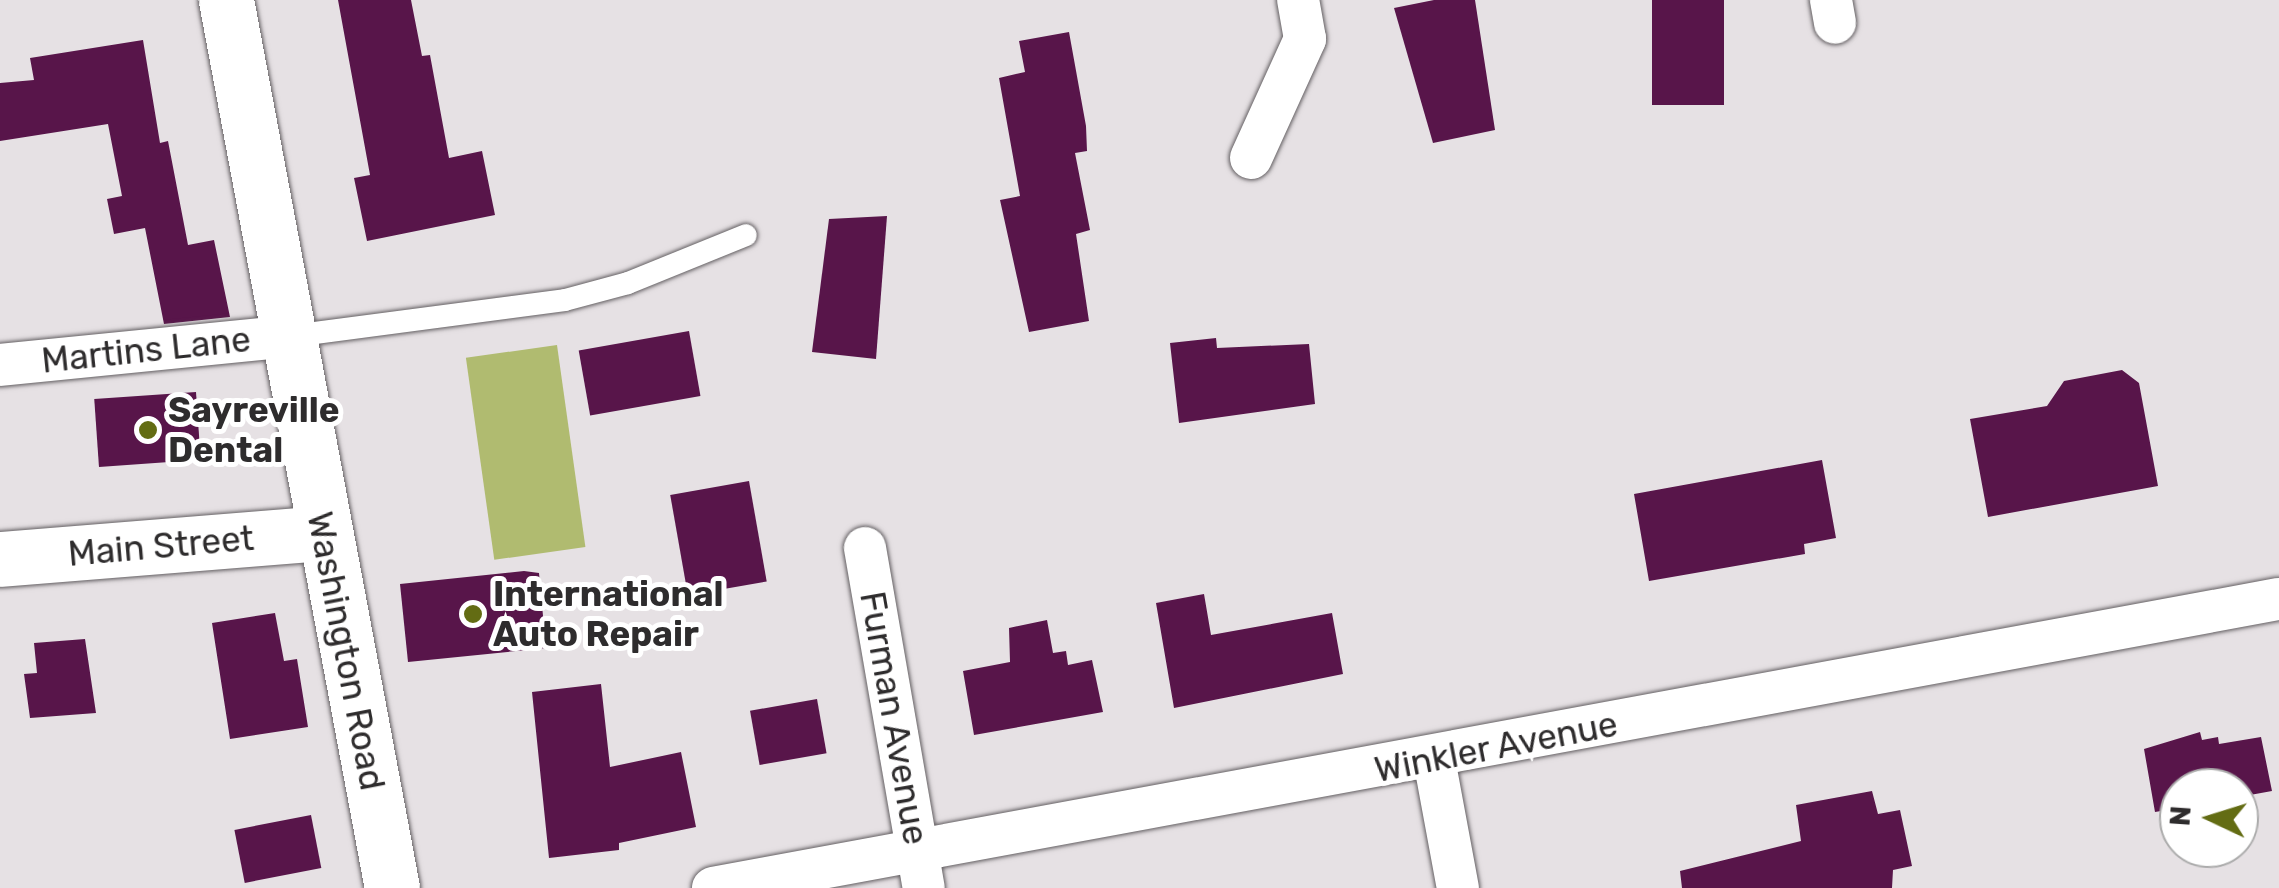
<!DOCTYPE html>
<html>
<head>
<meta charset="utf-8">
<style>
  body { margin:0 }
  #map { position:relative; width:2279px; height:888px; overflow:hidden; background:#e6e1e4; font-family:Rubik,sans-serif }
  div>[style] { position:absolute }
  [style*='--x'] { left:calc(var(--x)*1px); top:calc(var(--y)*1px); width:calc(var(--w)*1px); rotate:calc(var(--a)*1deg) }
  .green>* { inset:0; background:#b0bb70; transform-origin:0 0 }
  .building>* { inset:0; background:#58154a; transform-origin:0 0 }
  .roads { filter:drop-shadow(0 0 2px #646063) drop-shadow(0 0 2px #646063) }
  .service>* { height:22px; margin:-11px; padding:0 11px; transform-origin:11px; border-radius:11px; background:#fff }
  .minor>* { height:42px; margin:-21px; padding:0 21px; transform-origin:21px; border-radius:21px; background:#fff }
  .secondary>* { height:55px; margin:-27.5px; padding:0 27.5px; transform-origin:27.5px; border-radius:27.5px; background:#fff }
  .primary>* { height:55px; margin:-27.5px; padding:0 27.5px; transform-origin:27.5px; border-radius:27.5px; background:#fff }
  .dots>* { width:28px; height:28px; translate:-50% -50%; box-sizing:border-box; border:5px solid #fff; border-radius:50% }
  span { translate:-50% -50%; white-space:nowrap; text-align:center; line-height:1.15; -webkit-text-stroke:10px #fff; paint-order:stroke }
  .street-label { font-size:35px; color:#2e2c2d }
  .poi-label { font-size:35px; color:#2e2c2d; font-weight:700 }
  .left { translate:0 -50%; text-align:left }
  .north { position:absolute; left:2159px; top:768px; width:100px; height:100px; box-sizing:border-box; background:#fff; border:2px solid #ababab; border-radius:50%; rotate:274deg; font-size:28px; font-weight:700; line-height:40px; text-align:center; color:#2e2c2d }
  .north::after { content:''; display:block; margin:auto; width:35px; height:45px; background:#636c13; clip-path:polygon(50% 0,100% 100%,50% 72%,0 100%) }
</style>
</head>
<body>
<div id="map">
  <div class="green">
    <div style="left:557px;top:345px;width:204px;height:92px;rotate:82deg"></div>
  </div>
  <div class="building">
    <div style="clip-path:polygon(338px 0,411px 0,422px 56px,430px 55px,449px 158px,482px 151px,495px 215px,367px 241px,354px 178px,370px 175px)"></div>
    <div style="clip-path:polygon(1434px 0,1475px 0,1495px 130px,1433px 143px,1394px 8px)"></div>
    <div style="left:1652px;top:0;width:72px;height:105px"></div>
    <div style="clip-path:polygon(1069px 32px,1086px 126px,1087px 151px,1075px 153px,1090px 230px,1076px 234px,1089px 321px,1029px 332px,1000px 200px,1020px 196px,999px 78px,1025px 72px,1019px 41px)"></div>
    <div style="clip-path:polygon(143px 40px,160px 143px,168px 141px,188px 245px,214px 240px,230px 317px,164px 324px,145px 228px,114px 234px,107px 199px,122px 196px,108px 124px,0 141px,0 83px,34px 80px,30px 58px)"></div>
    <div style="clip-path:polygon(887px 216px,876px 359px,812px 352px,829px 219px)"></div>
    <div style="left:689px;top:331px;width:66px;height:112px;rotate:80deg"></div>
    <div style="clip-path:polygon(1216px 338px,1217px 348px,1309px 344px,1315px 404px,1179px 423px,1170px 343px)"></div>
    <div style="clip-path:polygon(2122px 370px,2139px 383px,2158px 486px,1988px 517px,1970px 419px,2047px 406px,2064px 381px)"></div>
    <div style="left:196px;top:392px;width:68px;height:102px;rotate:86deg"></div>
    <div style="clip-path:polygon(1822px 460px,1836px 538px,1804px 544px,1805px 554px,1649px 581px,1634px 494px)"></div>
    <div style="left:749px;top:481px;width:102px;height:80px;rotate:80deg"></div>
    <div style="clip-path:polygon(524px 571px,539px 573px,546px 648px,408px 662px,400px 584px)"></div>
    <div style="clip-path:polygon(1204px 594px,1211px 635px,1332px 613px,1343px 674px,1174px 708px,1156px 603px)"></div>
    <div style="clip-path:polygon(275px 613px,284px 661px,297px 659px,308px 727px,230px 739px,212px 623px)"></div>
    <div style="clip-path:polygon(1047px 620px,1053px 653px,1066px 651px,1068px 665px,1092px 660px,1103px 712px,974px 735px,963px 671px,1010px 662px,1009px 628px)"></div>
    <div style="clip-path:polygon(85px 639px,96px 713px,30px 718px,24px 674px,37px 673px,34px 643px)"></div>
    <div style="clip-path:polygon(601px 684px,610px 767px,681px 752px,696px 827px,619px 843px,619px 850px,549px 858px,532px 692px)"></div>
    <div style="left:817px;top:699px;width:55px;height:68px;rotate:80deg"></div>
    <div style="clip-path:polygon(2200px 732px,2202px 740px,2218px 737px,2219px 744px,2261px 737px,2272px 791px,2239px 797px,2239px 788px,2179px 788px,2179px 808px,2155px 812px,2144px 749px)"></div>
    <div style="clip-path:polygon(1872px 791px,1878px 814px,1900px 810px,1912px 866px,1893px 870px,1892px 888px,1682px 888px,1680px 871px,1801px 841px,1796px 805px)"></div>
    <div style="left:311px;top:815px;width:54px;height:78px;rotate:79deg"></div>
  </div>
  <div class="roads">
    <div class="service">
      <div style="--x:292;--y:336;--w:275;--a:-7.5"></div>
      <div style="--x:565;--y:300;--w:65;--a:-15.1"></div>
      <div style="--x:628;--y:283;--w:127;--a:-22.1"></div>
    </div>
    <div class="minor">
      <div style="--x:1831;--y:0;--w:23;--a:80"></div>
      <div style="--x:1251;--y:158;--w:131;--a:-65.6"></div>
      <div style="--x:1305;--y:39;--w:40;--a:-100"></div>
      <div style="--x:0;--y:365;--w:293;--a:-5.7"></div>
      <div style="--x:865;--y:548;--w:345;--a:80.2"></div>
      <div style="--x:1434;--y:759;--w:131;--a:79.5"></div>
      <div style="--x:713;--y:888;--w:1592;--a:-10.46"></div>
    </div>
    <div class="secondary">
      <div style="--x:0;--y:559;--w:323;--a:-4.6"></div>
    </div>
    <div class="primary">
      <div style="--x:226;--y:0;--w:903;--a:79.41"></div>
    </div>
  </div>
  <div class="dots">
    <div style="left:148px;top:430px;background:#636c13"></div>
    <div style="left:473px;top:614px;background:#636c13"></div>
  </div>
  <div class="street-label">
    <span style="left:146px;top:350px;rotate:-6deg">Martins Lane</span>
    <span style="left:161px;top:546px;rotate:-5deg">Main Street</span>
    <span style="left:346px;top:651px;rotate:79deg">Washington Road</span>
    <span style="left:894px;top:718px;rotate:80deg">Furman Avenue</span>
    <span style="left:1496px;top:747px;rotate:-11deg">Winkler Avenue</span>
  </div>
  <div class="poi-label">
    <span class="left" style="left:168px;top:430px">Sayreville<br>Dental</span>
    <span class="left" style="left:493px;top:614px">International<br>Auto Repair</span>
  </div>
  <div class="north">N</div>
</div>
</body>
</html>
